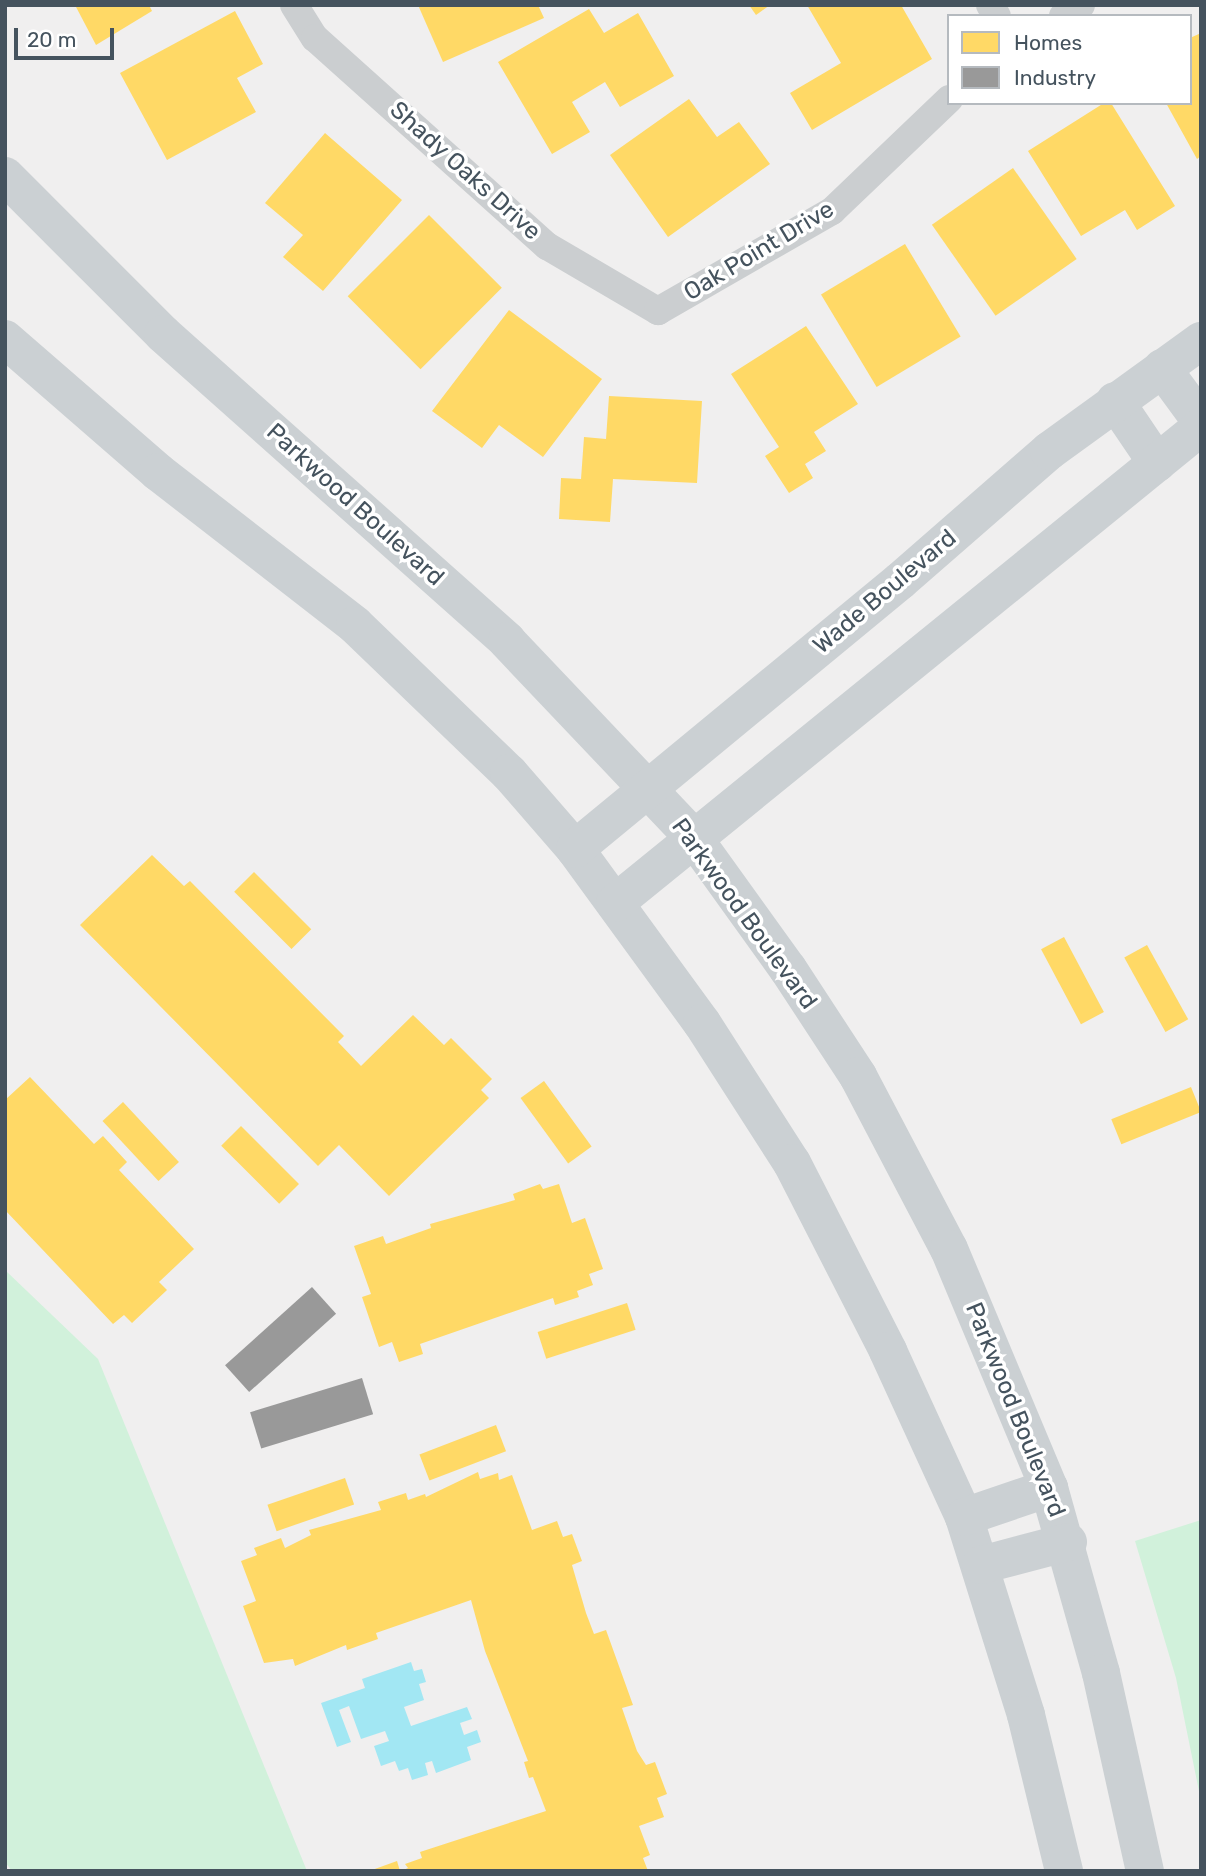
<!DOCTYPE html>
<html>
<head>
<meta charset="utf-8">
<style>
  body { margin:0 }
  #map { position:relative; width:1206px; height:1876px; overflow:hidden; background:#f0efef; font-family:Rubik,sans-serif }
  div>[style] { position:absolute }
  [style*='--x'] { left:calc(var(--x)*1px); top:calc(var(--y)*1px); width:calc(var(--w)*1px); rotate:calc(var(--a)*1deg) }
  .green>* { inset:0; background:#d1f1db }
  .water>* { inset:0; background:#a2e7f3 }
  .homes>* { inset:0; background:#ffd966; transform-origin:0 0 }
  .industry>* { inset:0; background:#999; transform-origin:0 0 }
  .street>* { height:28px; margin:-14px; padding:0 14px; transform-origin:14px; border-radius:14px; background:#cbced0 }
  .secondary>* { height:38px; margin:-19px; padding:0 19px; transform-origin:19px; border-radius:19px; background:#cbd0d3 }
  span { translate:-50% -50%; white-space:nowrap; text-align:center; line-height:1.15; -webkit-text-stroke:7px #fff; paint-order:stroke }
  .street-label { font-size:24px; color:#45535e }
  .frame { position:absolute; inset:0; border:7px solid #45535e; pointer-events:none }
  .legend { position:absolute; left:947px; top:14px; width:245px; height:91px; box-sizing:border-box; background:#fff; border:2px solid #b5babf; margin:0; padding:9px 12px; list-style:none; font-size:21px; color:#45535e }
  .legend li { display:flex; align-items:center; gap:14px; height:35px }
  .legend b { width:35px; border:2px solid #b5babf }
  .scale { position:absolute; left:14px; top:28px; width:100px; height:32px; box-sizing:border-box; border:4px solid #45535e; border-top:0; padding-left:9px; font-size:21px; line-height:24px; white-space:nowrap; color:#45535e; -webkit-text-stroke:5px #fff; paint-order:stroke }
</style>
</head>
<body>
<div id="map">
  <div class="green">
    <div style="clip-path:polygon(5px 1270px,98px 1359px,307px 1871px,12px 1871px,5px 1862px)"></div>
    <div style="clip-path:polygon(1201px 1520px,1201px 1801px,1176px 1678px,1135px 1541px)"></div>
  </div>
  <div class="water">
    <div style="clip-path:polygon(411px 1662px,414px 1671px,422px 1669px,426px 1682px,419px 1684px,424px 1700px,404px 1707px,411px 1726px,467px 1707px,472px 1719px,460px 1723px,464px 1735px,477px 1730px,481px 1742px,467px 1747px,471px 1760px,436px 1773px,432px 1761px,425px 1763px,428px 1775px,412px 1780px,408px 1768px,399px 1771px,395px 1761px,381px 1766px,374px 1746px,389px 1741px,385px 1731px,361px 1739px,349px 1706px,339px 1710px,351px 1742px,337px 1747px,321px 1703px,365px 1688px,362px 1679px)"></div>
  </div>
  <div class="homes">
    <div style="clip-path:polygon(75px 5px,149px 5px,152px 11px,96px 45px)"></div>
    <div style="clip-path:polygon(418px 5px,538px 5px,544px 18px,443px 62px)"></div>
    <div style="clip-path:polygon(749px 5px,770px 5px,756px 15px)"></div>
    <div style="clip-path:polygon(807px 5px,901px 5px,932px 59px,812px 130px,790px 93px,841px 63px)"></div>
    <div style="clip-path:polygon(589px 9px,604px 33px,638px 13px,674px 76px,620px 107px,605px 82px,572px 102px,590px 132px,552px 154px,498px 62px)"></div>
    <div style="clip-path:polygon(235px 11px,263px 64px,237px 78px,256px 112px,167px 160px,120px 73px)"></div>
    <div style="clip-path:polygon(1201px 33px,1201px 156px,1197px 159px,1166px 103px,1190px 103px,1190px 38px)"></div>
    <div style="clip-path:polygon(689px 99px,717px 137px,739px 122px,770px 164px,668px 237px,610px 155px)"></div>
    <div style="clip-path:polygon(1104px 103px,1111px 103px,1175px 206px,1137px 230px,1125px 210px,1081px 236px,1028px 151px)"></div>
    <div style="clip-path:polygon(325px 133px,402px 200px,323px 291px,283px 257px,303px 235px,265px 203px)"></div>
    <div style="left:1013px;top:168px;width:111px;height:99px;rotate:55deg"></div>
    <div style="left:429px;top:215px;width:103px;height:115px;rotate:45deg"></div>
    <div style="left:905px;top:244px;width:108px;height:98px;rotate:59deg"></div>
    <div style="clip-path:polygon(509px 310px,602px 379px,543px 457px,499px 425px,482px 448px,432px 411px)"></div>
    <div style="clip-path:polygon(806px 326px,858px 404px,814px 432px,826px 451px,805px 464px,813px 478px,789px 493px,765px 456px,779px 447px,731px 374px)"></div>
    <div style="clip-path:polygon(609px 396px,702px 401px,697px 483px,613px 479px,610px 522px,559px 519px,561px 478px,581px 479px,584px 437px,606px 439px)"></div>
    <div style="clip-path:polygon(152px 855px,184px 886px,190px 881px,344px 1036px,338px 1042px,361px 1066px,413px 1015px,444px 1045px,451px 1038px,492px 1079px,481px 1090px,489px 1098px,389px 1196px,339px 1145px,318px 1166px,80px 925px)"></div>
    <div style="left:254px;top:872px;width:81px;height:28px;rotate:45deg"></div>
    <div style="left:1064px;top:937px;width:85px;height:26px;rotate:62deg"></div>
    <div style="left:1147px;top:945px;width:85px;height:26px;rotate:61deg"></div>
    <div style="clip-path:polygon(30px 1077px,94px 1144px,103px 1136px,127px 1162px,119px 1170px,194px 1249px,159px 1282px,167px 1290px,132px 1323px,124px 1315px,113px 1324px,5px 1210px,5px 1100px)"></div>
    <div style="left:544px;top:1081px;width:81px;height:29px;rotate:54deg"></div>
    <div style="left:1191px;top:1087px;width:27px;height:86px;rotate:68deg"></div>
    <div style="left:123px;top:1102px;width:82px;height:28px;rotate:47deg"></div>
    <div style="left:241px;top:1126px;width:82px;height:28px;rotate:45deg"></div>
    <div style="clip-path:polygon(540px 1184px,543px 1189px,559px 1184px,572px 1223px,585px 1218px,603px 1269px,589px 1274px,593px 1285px,577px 1291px,579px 1297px,555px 1305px,553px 1298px,420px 1344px,423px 1354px,399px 1362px,392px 1342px,379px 1347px,362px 1297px,371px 1294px,354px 1246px,383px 1236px,386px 1244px,431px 1228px,430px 1224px,515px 1200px,513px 1194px)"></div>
    <div style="left:627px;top:1303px;width:28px;height:94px;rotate:72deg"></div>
    <div style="left:496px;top:1425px;width:28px;height:82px;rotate:69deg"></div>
    <div style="clip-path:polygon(478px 1472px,480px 1479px,498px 1473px,499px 1480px,512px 1475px,532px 1530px,557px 1521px,563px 1537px,572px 1534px,582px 1561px,572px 1565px,586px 1613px,594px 1634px,606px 1630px,633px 1705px,622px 1708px,637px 1751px,646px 1765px,655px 1762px,667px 1794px,657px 1798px,664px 1817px,639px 1826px,650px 1855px,643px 1858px,648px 1871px,401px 1871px,408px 1868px,405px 1864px,422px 1858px,420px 1852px,546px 1811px,533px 1777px,529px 1778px,524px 1762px,528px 1761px,485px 1651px,471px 1600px,376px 1633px,378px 1639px,347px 1650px,346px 1645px,295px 1666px,293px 1659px,264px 1663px,243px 1606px,256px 1601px,241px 1561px,257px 1555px,254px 1548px,281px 1538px,285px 1548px,311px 1535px,309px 1530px,381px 1510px,378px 1502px,406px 1493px,408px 1500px,425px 1494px,426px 1497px)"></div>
    <div style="left:345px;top:1478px;width:28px;height:82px;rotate:71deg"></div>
    <div style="clip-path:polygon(397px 1861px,400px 1871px,372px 1871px,372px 1870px)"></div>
  </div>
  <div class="industry">
    <div style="left:312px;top:1287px;width:36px;height:117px;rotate:48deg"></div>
    <div style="left:362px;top:1378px;width:38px;height:117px;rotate:73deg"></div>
  </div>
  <div class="street">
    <div style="--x:294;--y:5;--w:39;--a:58"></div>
    <div style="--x:315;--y:38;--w:312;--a:41.9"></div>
    <div style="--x:547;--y:246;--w:129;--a:30.4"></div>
    <div style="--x:658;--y:311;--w:201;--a:-29.9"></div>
    <div style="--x:832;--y:211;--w:162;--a:-43.7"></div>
    <div style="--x:990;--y:5;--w:13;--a:58"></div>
    <div style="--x:1063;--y:16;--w:21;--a:-31"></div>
  </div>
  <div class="secondary">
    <div style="--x:5;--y:176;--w:223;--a:45"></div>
    <div style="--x:163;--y:334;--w:461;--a:41.7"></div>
    <div style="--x:507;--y:641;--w:270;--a:46.5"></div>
    <div style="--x:693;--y:837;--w:163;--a:54.3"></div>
    <div style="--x:788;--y:969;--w:128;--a:56.8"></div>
    <div style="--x:858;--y:1076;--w:195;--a:62.3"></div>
    <div style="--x:949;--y:1249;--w:259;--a:67.3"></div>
    <div style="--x:1049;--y:1488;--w:192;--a:74.3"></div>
    <div style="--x:1101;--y:1673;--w:203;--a:77.5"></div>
    <div style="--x:5;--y:339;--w:203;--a:41"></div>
    <div style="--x:158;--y:472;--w:249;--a:37.8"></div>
    <div style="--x:355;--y:625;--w:214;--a:43.9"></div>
    <div style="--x:509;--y:773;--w:101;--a:49"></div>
    <div style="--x:575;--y:849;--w:215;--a:53.9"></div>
    <div style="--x:702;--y:1023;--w:166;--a:57.3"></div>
    <div style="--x:792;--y:1163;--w:211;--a:62.9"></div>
    <div style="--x:888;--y:1351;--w:183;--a:65.4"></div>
    <div style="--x:964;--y:1517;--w:207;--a:72.6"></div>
    <div style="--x:1026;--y:1715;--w:161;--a:76.3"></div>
    <div style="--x:1162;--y:368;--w:66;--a:53.7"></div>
    <div style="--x:1115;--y:401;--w:75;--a:55.9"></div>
    <div style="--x:575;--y:849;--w:421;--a:-39.5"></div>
    <div style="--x:900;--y:581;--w:198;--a:-41.1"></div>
    <div style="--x:1049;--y:451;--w:188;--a:-35.9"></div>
    <div style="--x:615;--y:903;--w:755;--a:-39.09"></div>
    <div style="--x:964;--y:1517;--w:90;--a:-18.8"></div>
    <div style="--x:981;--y:1565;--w:90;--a:-14.8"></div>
  </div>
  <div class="street-label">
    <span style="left:465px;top:171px;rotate:42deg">Shady Oaks Drive</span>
    <span style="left:759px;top:251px;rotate:-31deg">Oak Point Drive</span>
    <span style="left:355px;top:505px;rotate:42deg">Parkwood Boulevard</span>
    <span style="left:885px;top:592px;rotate:-40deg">Wade Boulevard</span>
    <span style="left:744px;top:914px;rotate:54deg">Parkwood Boulevard</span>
    <span style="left:1015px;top:1410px;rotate:68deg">Parkwood Boulevard</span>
  </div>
  <div class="frame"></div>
  <ul class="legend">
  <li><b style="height:19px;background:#ffd966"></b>Homes</li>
  <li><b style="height:19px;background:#999"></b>Industry</li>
  </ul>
  <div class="scale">20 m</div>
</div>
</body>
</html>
